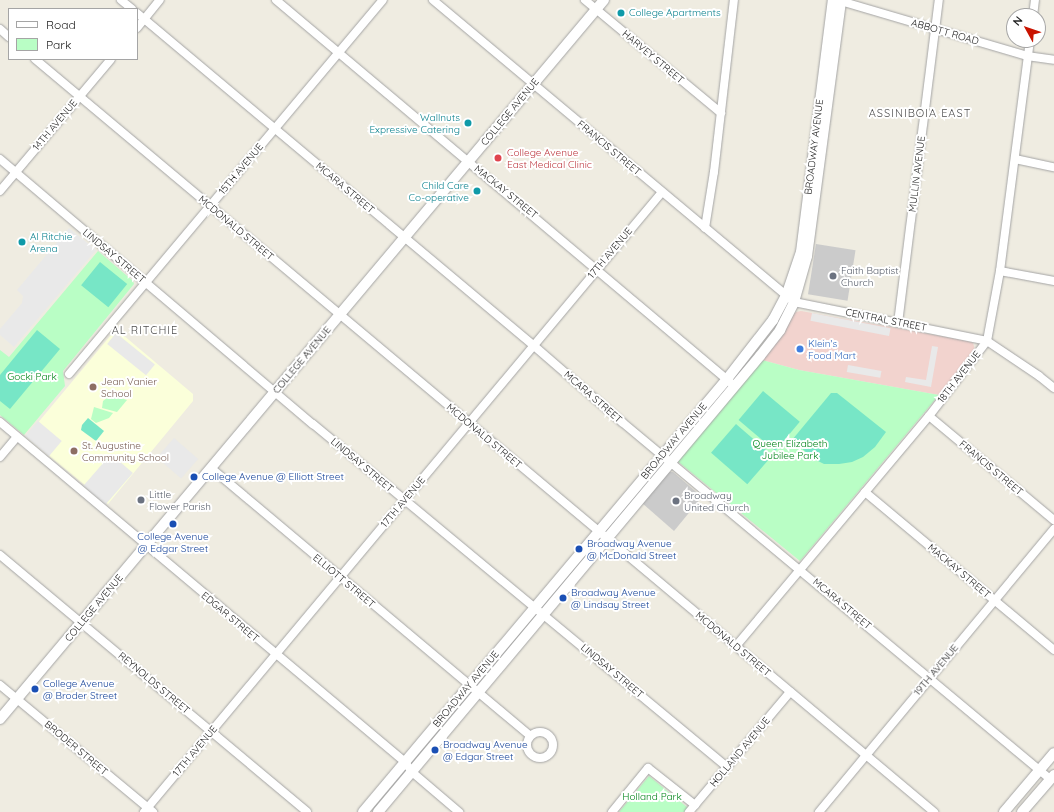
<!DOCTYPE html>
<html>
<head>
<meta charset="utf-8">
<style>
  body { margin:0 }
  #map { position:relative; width:1054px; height:812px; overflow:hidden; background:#efece1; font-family:Quicksand,sans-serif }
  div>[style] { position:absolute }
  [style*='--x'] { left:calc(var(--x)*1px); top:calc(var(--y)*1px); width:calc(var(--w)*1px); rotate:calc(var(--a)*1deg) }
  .commercial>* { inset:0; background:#f2d3ce }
  .education>* { inset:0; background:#fbffda }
  .religious>* { inset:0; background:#cbcbcb; transform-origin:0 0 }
  .park>* { inset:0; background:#b9fec5 }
  .pitch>* { inset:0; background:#77e6c6; transform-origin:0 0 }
  .parking>* { inset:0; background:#e9e9e9; transform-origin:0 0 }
  .roads { filter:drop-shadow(0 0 1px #a4a4a4) drop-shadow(0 0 1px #a4a4a4) }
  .minor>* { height:8px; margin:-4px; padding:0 4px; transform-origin:4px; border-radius:4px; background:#fff }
  .minor>.ring { margin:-4px; padding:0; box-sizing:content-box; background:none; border:8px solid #fff; border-radius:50% }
  .tertiary>* { height:10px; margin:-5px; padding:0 5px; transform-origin:5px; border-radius:5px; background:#fff }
  .dots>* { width:11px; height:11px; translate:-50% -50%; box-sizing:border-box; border:2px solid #fff; border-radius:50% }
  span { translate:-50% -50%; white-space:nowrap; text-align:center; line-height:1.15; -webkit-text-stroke:4px #fff; paint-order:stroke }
  .culture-label { font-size:10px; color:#0d838f }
  .left { translate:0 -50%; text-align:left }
  .right { translate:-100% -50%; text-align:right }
  .street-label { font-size:10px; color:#1d1d1d }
  .health-label { font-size:10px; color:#be3a42 }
  .worship-label { font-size:10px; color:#5b616d }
  .shop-label { font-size:10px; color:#366cbe }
  .park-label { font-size:10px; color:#018419 }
  .education-label { font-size:10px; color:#785e54 }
  .transit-label { font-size:10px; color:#164399 }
  .neighbourhood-label { font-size:11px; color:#505050; letter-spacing:1px }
  .legend { position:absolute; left:8px; top:8px; width:130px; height:52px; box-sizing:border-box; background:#fff; border:1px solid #a5a5a5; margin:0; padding:5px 7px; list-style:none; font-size:12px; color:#1d1d1d }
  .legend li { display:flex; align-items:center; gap:8px; height:20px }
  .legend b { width:20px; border:1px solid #a5a5a5 }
  .north { position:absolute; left:1006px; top:8px; width:40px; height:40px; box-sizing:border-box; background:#fff; border:1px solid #a5a5a5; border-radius:50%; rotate:310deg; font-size:11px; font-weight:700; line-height:16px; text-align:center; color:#1d1d1d }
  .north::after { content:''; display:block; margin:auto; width:14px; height:18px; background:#c91300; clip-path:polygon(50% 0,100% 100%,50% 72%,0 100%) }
</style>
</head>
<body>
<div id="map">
  <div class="commercial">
    <div style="clip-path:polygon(801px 311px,968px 341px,973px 343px,975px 350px,939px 395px,799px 370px,762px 360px,791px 316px,796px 312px)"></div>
  </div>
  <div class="education">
    <div style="clip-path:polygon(116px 329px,193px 394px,193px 401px,108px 504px,26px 437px)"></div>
  </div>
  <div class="religious">
    <div style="left:816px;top:244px;width:40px;height:51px;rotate:9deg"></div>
    <div style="clip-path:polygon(669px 472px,673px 472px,702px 497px,674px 531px,642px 503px)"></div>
  </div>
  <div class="park">
    <div style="clip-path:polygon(98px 251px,133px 281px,134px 284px,63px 371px,65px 386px,24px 435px,0 415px,0 350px,9px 357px)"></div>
    <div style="clip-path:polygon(762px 360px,799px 370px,939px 395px,800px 561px,676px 460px)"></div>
    <div style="clip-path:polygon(111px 395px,127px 400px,117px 412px,102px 408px,103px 401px)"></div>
    <div style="clip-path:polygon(94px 407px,113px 413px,109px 418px,96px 423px,91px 419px)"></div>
    <div style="clip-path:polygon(649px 776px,688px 808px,684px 812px,619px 812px)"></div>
  </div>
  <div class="pitch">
    <div style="left:100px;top:262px;width:35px;height:30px;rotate:39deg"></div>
    <div style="clip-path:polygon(37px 330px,60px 349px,10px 409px,0 401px,0 375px)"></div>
    <div style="left:763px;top:391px;width:48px;height:38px;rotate:40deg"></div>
    <div style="clip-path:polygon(831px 393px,837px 393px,886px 432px,875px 447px,863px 457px,852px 462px,839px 464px,824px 464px,814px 459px,792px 440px)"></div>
    <div style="clip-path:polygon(88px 418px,104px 431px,96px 441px,81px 430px,82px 425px)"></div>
    <div style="left:736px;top:424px;width:48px;height:38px;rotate:41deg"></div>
  </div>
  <div class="parking">
    <div style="clip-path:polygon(69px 228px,96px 250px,14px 347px,0 335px,0 329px,22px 303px,23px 296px,17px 290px)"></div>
    <div style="left:812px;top:313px;width:80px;height:8px;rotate:11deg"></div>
    <div style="left:116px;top:333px;width:50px;height:14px;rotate:39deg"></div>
    <div style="clip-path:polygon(932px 346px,938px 347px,931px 387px,905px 382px,906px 377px,926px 380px)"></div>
    <div style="left:848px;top:365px;width:34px;height:7px;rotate:10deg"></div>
    <div style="left:38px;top:421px;width:31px;height:20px;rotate:40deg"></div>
    <div style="left:174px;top:438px;width:32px;height:26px;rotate:41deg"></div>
    <div style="left:111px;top:454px;width:29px;height:42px;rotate:41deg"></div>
  </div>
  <div class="roads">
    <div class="minor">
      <div style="--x:121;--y:0;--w:14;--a:39"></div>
      <div style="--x:276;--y:0;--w:595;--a:40.09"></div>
      <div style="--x:433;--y:0;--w:471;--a:39.9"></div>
      <div style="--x:794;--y:302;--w:197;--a:11.4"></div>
      <div style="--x:987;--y:341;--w:63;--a:33.9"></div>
      <div style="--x:1039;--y:376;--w:19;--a:39"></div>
      <div style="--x:585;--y:0;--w:177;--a:39.7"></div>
      <div style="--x:837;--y:0;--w:198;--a:16.4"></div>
      <div style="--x:1027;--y:56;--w:27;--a:8"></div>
      <div style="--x:137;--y:13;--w:517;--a:39.98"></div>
      <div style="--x:533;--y:345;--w:118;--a:40.9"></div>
      <div style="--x:622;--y:422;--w:557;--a:39.83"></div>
      <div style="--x:1033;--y:16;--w:16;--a:-83"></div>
      <div style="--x:137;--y:28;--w:36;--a:-51"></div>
      <div style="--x:0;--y:29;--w:12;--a:42"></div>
      <div style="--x:35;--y:59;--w:1173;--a:39.95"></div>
      <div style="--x:0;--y:159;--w:410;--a:40.3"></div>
      <div style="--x:313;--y:424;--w:538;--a:39.64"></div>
      <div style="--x:1015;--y:159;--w:40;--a:12"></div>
      <div style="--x:0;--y:191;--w:172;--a:-49.9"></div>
      <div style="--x:705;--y:228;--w:57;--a:-80.9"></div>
      <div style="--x:714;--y:172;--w:173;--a:-83.4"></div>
      <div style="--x:1000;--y:271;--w:55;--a:10.5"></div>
      <div style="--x:898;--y:323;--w:326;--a:-82.8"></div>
      <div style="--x:69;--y:374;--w:488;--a:-50"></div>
      <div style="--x:929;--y:416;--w:163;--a:39.8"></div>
      <div style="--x:0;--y:422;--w:529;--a:40.01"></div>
      <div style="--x:405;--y:762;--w:12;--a:55"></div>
      <div style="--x:412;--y:772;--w:62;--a:40.4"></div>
      <div style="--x:0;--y:457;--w:26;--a:-50"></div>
      <div style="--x:211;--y:468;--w:417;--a:40"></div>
      <div style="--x:865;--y:492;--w:246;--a:39.9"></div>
      <div style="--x:0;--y:555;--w:400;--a:39.9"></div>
      <div style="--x:736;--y:646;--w:300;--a:-50"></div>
      <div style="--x:929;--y:416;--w:95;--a:-52.3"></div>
      <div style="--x:987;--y:341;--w:71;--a:-79.5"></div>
      <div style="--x:1000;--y:271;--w:233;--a:-82.6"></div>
      <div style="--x:0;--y:685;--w:199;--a:39.7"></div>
      <div class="ring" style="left:527px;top:732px;width:18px;height:18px"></div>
      <div style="--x:144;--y:812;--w:808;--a:-50.12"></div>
      <div style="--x:612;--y:812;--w:57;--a:-50.7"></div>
      <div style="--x:648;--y:768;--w:60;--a:38.2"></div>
      <div style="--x:689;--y:812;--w:157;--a:-49.9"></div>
      <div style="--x:819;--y:812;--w:368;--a:-50.3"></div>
    </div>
    <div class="tertiary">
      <div style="--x:0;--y:719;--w:939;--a:-49.97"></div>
      <div style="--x:363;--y:812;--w:566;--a:-49.95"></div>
      <div style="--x:727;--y:379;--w:75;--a:-52.1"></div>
      <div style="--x:773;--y:320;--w:27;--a:-62"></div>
      <div style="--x:786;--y:296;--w:46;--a:-71.2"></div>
      <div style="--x:801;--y:252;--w:254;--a:-82.8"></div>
      <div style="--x:378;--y:812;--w:595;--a:-50.05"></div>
      <div style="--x:760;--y:356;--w:33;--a:-52"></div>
      <div style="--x:780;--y:330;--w:31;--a:-63"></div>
      <div style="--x:794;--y:302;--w:48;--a:-74.2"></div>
      <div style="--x:807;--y:256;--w:258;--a:-82.4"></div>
      <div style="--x:1004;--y:812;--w:77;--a:-49.7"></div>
      <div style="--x:1022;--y:812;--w:49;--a:-49.1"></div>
    </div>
  </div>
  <div class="dots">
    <div style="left:621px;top:13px;background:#0f9aa8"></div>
    <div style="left:468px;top:123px;background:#0f9aa8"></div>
    <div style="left:498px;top:158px;background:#e0444e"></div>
    <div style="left:477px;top:191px;background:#0f9aa8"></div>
    <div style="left:22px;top:242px;background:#0f9aa8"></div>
    <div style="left:833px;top:276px;background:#6b7280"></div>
    <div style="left:800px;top:349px;background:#3f7fe0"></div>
    <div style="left:93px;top:387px;background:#8d6e63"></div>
    <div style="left:74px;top:451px;background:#8d6e63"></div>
    <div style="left:194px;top:477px;background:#1a4fb4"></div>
    <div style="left:141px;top:500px;background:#6b7280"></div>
    <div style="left:676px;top:501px;background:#6b7280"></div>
    <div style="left:173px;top:524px;background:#1a4fb4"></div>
    <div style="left:579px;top:549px;background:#1a4fb4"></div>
    <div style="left:563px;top:598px;background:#1a4fb4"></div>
    <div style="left:35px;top:689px;background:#1a4fb4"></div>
    <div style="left:435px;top:750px;background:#1a4fb4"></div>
  </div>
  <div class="culture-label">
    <span class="left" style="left:629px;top:13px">College Apartments</span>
    <span class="right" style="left:460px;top:123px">Wallnuts<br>Expressive Catering</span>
    <span class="right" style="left:469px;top:191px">Child Care<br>Co-operative</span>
    <span class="left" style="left:30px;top:242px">Al Ritchie<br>Arena</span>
  </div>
  <div class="street-label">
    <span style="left:945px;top:32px;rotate:16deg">ABBOTT ROAD</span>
    <span style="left:653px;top:57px;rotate:40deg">HARVEY STREET</span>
    <span style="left:510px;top:112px;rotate:-50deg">COLLEGE AVENUE</span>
    <span style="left:55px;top:125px;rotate:-50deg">14TH AVENUE</span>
    <span style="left:814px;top:147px;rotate:-83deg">BROADWAY AVENUE</span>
    <span style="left:609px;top:148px;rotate:40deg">FRANCIS STREET</span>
    <span style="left:241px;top:169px;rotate:-50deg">15TH AVENUE</span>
    <span style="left:917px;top:174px;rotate:-83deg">MULLIN AVENUE</span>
    <span style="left:345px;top:188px;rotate:40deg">MCARA STREET</span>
    <span style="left:506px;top:192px;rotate:39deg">MACKAY STREET</span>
    <span style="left:236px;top:228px;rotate:40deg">MCDONALD STREET</span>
    <span style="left:610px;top:253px;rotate:-50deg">17TH AVENUE</span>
    <span style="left:114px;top:256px;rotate:40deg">LINDSAY STREET</span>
    <span style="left:886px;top:320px;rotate:11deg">CENTRAL STREET</span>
    <span style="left:302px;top:360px;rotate:-50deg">COLLEGE AVENUE</span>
    <span style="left:959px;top:377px;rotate:-52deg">18TH AVENUE</span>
    <span style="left:593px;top:397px;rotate:41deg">MCARA STREET</span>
    <span style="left:484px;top:436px;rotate:40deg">MCDONALD STREET</span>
    <span style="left:674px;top:441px;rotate:-50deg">BROADWAY AVENUE</span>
    <span style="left:362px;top:465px;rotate:40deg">LINDSAY STREET</span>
    <span style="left:991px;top:468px;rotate:40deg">FRANCIS STREET</span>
    <span style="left:403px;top:502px;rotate:-50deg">17TH AVENUE</span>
    <span style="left:959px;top:571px;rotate:40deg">MACKAY STREET</span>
    <span style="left:344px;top:581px;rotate:40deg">ELLIOTT STREET</span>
    <span style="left:842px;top:604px;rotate:40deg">MCARA STREET</span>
    <span style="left:94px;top:608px;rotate:-50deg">COLLEGE AVENUE</span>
    <span style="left:230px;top:617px;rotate:40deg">EDGAR STREET</span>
    <span style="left:733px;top:644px;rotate:40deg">MCDONALD STREET</span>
    <span style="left:936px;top:670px;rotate:-50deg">19TH AVENUE</span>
    <span style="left:612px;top:671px;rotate:40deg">LINDSAY STREET</span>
    <span style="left:154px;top:683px;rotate:40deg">REYNOLDS STREET</span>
    <span style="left:466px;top:689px;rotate:-50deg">BROADWAY AVENUE</span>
    <span style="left:76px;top:748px;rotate:40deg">BRODER STREET</span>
    <span style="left:195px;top:751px;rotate:-50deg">17TH AVENUE</span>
    <span style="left:740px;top:752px;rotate:-50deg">HOLLAND AVENUE</span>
  </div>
  <div class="health-label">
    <span class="left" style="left:507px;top:158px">College Avenue<br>East Medical Clinic</span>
  </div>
  <div class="worship-label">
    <span class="left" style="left:841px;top:276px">Faith Baptist<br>Church</span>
    <span class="left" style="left:149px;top:500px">Little<br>Flower Parish</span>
    <span class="left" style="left:684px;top:501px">Broadway<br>United Church</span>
  </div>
  <div class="shop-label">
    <span class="left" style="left:808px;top:349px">Klein's<br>Food Mart</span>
  </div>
  <div class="park-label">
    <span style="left:32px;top:377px">Gocki Park</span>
    <span style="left:790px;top:449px">Queen Elizabeth<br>Jubilee Park</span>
    <span style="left:652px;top:797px">Holland Park</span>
  </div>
  <div class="education-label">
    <span class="left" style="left:101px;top:387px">Jean Vanier<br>School</span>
    <span class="left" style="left:82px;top:451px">St. Augustine<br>Community School</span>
  </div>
  <div class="transit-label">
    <span class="left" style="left:202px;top:477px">College Avenue @ Elliott Street</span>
    <span style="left:173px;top:542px">College Avenue<br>@ Edgar Street</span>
    <span class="left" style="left:587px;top:549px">Broadway Avenue<br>@ McDonald Street</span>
    <span class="left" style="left:571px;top:598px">Broadway Avenue<br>@ Lindsay Street</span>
    <span class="left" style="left:43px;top:689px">College Avenue<br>@ Broder Street</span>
    <span class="left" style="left:443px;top:750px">Broadway Avenue<br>@ Edgar Street</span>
  </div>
  <div class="neighbourhood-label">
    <span style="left:920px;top:113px">ASSINIBOIA EAST</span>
    <span style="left:145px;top:330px">AL RITCHIE</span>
  </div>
  <ul class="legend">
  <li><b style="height:5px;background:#fff"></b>Road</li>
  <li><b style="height:11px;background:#b9fec5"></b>Park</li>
  </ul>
  <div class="north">N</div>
</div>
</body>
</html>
